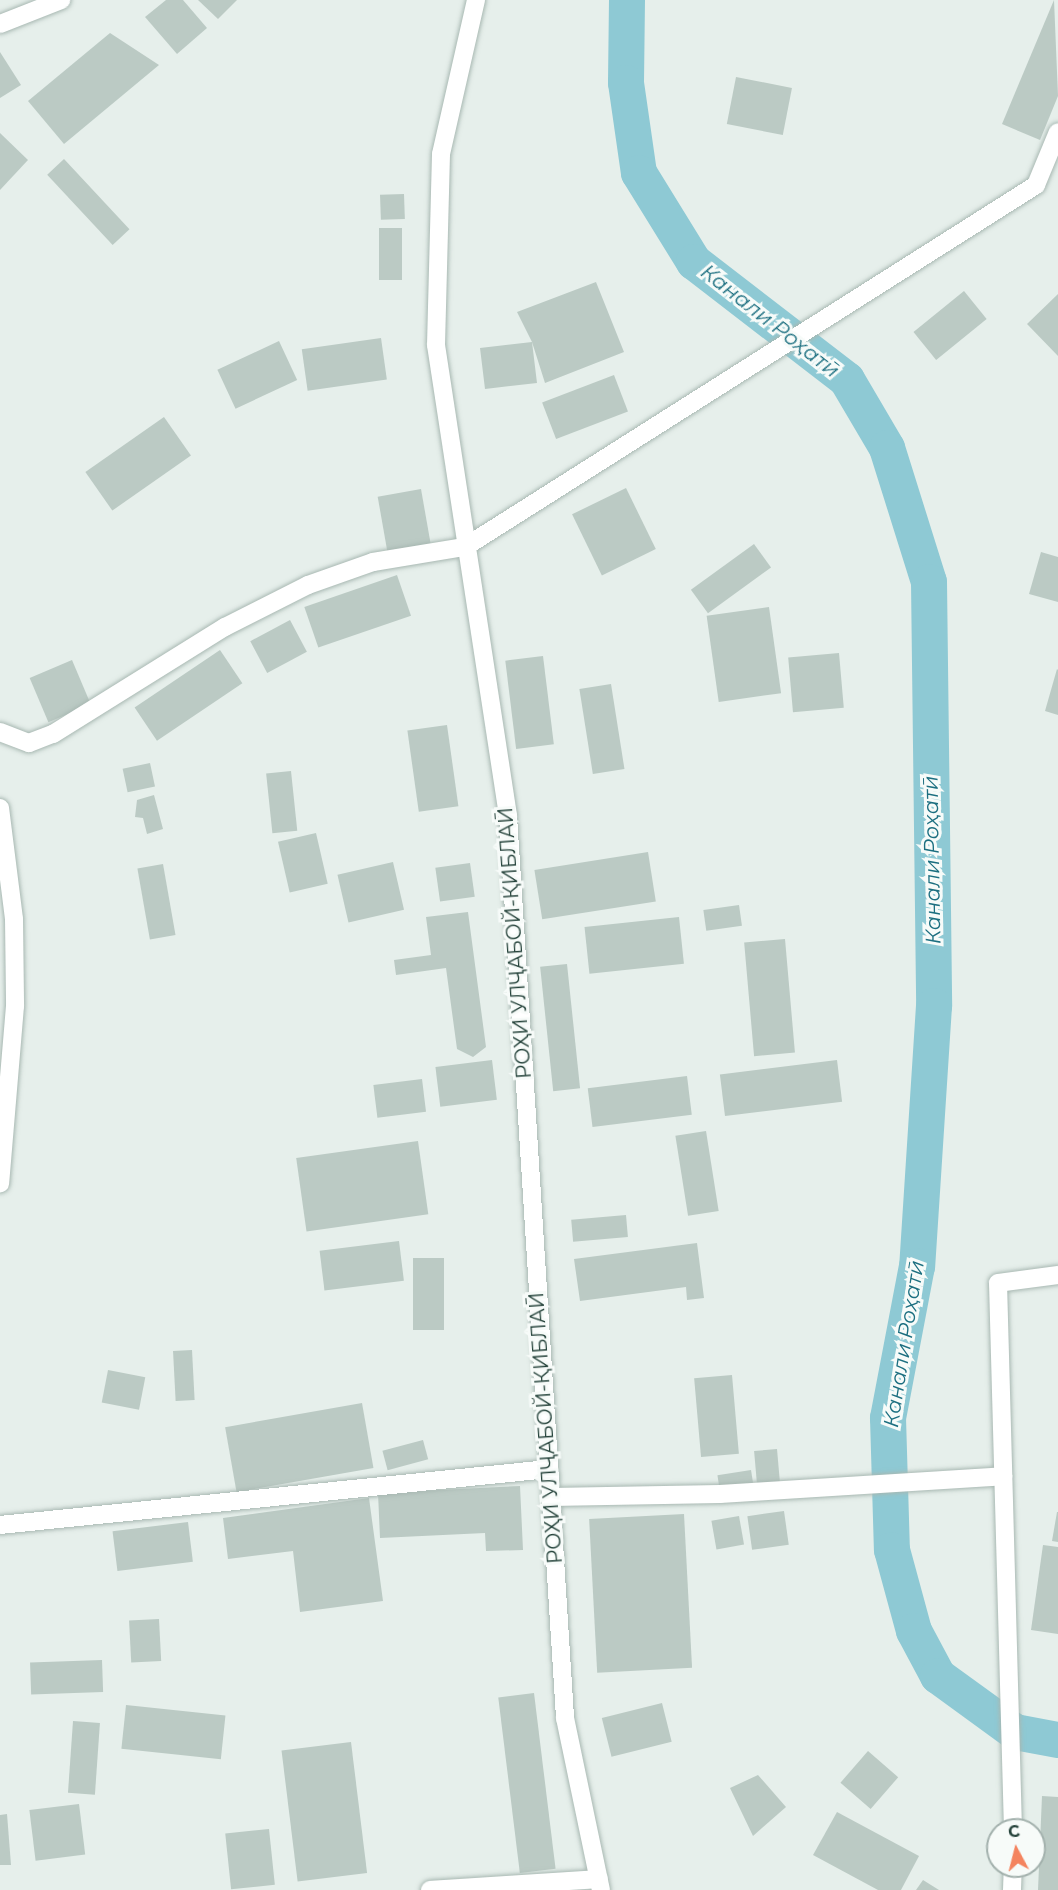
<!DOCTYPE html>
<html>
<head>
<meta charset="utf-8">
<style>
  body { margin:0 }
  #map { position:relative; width:1058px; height:1890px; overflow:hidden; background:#e6efeb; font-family:Montserrat,sans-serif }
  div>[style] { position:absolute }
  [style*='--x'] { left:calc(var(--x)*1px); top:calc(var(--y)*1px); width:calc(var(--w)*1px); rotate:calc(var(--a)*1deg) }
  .canal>* { height:36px; margin:-18px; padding:0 18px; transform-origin:18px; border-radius:18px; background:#8ec9d4 }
  .building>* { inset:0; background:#bbcac4; transform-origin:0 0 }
  .roads { filter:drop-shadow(0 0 2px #a8b8b2) drop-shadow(0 0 2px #a8b8b2) }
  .minor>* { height:18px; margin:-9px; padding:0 9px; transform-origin:9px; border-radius:9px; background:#fff }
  span { translate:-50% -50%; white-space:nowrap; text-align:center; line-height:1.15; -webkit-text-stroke:6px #f7fbf9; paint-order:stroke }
  .street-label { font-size:20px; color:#24423a }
  .water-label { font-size:21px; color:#1c6f80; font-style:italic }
  .north { position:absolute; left:986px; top:1818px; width:60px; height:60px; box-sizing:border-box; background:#f7fbf9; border:2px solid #a3b1ad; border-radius:50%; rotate:353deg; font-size:16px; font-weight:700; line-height:24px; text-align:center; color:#24423a }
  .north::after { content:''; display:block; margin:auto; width:21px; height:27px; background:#f4845f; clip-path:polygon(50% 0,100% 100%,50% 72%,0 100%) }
</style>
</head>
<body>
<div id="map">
  <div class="canal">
    <div style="--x:627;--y:0;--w:83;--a:90.7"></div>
    <div style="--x:626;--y:83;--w:91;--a:81.8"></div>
    <div style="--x:639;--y:173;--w:105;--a:58.3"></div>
    <div style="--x:694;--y:262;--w:193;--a:37.6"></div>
    <div style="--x:847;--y:380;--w:79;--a:59.5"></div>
    <div style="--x:887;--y:448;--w:140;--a:72.6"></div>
    <div style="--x:929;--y:582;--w:424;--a:89.3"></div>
    <div style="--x:934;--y:1006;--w:261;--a:93.7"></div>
    <div style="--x:917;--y:1266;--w:155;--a:100.8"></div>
    <div style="--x:888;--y:1418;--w:132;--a:88.3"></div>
    <div style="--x:892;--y:1550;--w:84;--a:74.8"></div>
    <div style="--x:914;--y:1631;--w:51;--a:61.9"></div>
    <div style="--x:938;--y:1676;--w:95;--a:36"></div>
    <div style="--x:1015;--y:1732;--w:44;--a:10.5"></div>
  </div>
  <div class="building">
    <div style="clip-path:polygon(166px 0,183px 0,207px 28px,177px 54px,145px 17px)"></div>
    <div style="clip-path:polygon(198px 0,237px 0,218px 19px)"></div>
    <div style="clip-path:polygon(1054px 0,1058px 96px,1040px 140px,1002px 124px)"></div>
    <div style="clip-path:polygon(110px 33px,159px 65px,64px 144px,28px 101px)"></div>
    <div style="clip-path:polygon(0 52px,21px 85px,0 98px)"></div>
    <div style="left:736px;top:77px;width:57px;height:48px;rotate:11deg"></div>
    <div style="clip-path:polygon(0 133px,28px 160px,0 190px)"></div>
    <div style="left:64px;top:159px;width:96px;height:23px;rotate:47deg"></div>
    <div style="left:404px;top:194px;width:25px;height:24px;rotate:88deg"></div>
    <div style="left:379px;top:228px;width:23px;height:52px"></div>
    <div style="clip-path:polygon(596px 282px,624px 352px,545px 383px,532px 342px,537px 383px,485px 389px,480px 348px,532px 342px,517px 312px)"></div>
    <div style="left:964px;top:291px;width:36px;height:65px;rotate:51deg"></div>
    <div style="clip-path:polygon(1058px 294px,1058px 356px,1027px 324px)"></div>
    <div style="left:381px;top:338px;width:42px;height:80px;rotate:82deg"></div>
    <div style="left:279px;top:341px;width:43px;height:68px;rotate:65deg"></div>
    <div style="left:614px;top:375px;width:39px;height:77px;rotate:69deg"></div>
    <div style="left:164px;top:417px;width:47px;height:96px;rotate:55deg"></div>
    <div style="left:626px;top:488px;width:68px;height:60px;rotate:64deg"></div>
    <div style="left:421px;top:489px;width:57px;height:44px;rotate:80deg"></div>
    <div style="left:754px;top:544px;width:29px;height:78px;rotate:54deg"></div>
    <div style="clip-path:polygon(1041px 552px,1058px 557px,1058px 602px,1029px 594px)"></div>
    <div style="left:397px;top:575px;width:43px;height:98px;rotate:71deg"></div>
    <div style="left:769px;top:607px;width:87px;height:63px;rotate:82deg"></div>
    <div style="left:290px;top:620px;width:36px;height:45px;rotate:62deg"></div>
    <div style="left:220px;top:650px;width:40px;height:103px;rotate:56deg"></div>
    <div style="left:839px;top:653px;width:55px;height:51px;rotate:85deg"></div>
    <div style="left:543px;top:656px;width:89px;height:38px;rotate:83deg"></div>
    <div style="left:72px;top:660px;width:48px;height:46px;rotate:67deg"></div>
    <div style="clip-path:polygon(1057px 669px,1058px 670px,1058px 715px,1045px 711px)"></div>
    <div style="left:611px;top:684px;width:86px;height:32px;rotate:81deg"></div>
    <div style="left:447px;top:725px;width:82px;height:40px;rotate:82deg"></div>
    <div style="left:150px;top:763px;width:24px;height:28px;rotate:78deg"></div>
    <div style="left:291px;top:771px;width:60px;height:25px;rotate:84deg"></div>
    <div style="clip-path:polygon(154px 795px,163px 829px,147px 834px,143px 818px,135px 817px,137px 800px)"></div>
    <div style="left:316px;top:833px;width:52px;height:39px;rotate:77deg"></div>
    <div style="left:648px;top:852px;width:50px;height:115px;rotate:81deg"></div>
    <div style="left:393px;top:862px;width:49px;height:57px;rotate:77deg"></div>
    <div style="left:470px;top:863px;width:34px;height:35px;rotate:82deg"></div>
    <div style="left:163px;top:864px;width:72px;height:26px;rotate:80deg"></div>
    <div style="left:739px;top:905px;width:21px;height:36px;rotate:82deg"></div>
    <div style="clip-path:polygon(468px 912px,486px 1047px,473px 1057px,457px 1049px,446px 968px,396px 975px,394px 960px,431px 955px,426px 917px)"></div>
    <div style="left:679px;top:917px;width:47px;height:95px;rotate:84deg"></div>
    <div style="left:785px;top:939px;width:114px;height:41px;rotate:85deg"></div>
    <div style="left:567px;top:964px;width:125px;height:27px;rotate:84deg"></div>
    <div style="left:492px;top:1060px;width:40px;height:57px;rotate:83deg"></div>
    <div style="left:837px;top:1060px;width:42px;height:118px;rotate:83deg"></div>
    <div style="left:687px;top:1076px;width:39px;height:100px;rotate:83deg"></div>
    <div style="left:422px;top:1079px;width:33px;height:49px;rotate:83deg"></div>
    <div style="left:706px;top:1131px;width:81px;height:31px;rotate:81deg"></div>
    <div style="left:418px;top:1141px;width:74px;height:123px;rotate:82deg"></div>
    <div style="left:626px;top:1215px;width:22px;height:55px;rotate:85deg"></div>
    <div style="left:399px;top:1241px;width:40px;height:80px;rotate:83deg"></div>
    <div style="clip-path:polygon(697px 1243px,704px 1298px,687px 1300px,686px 1287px,580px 1301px,574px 1259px)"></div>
    <div style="left:413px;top:1258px;width:31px;height:72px"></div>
    <div style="left:192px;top:1350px;width:50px;height:19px;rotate:87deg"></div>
    <div style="left:108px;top:1370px;width:38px;height:33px;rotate:11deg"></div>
    <div style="left:732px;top:1375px;width:79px;height:38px;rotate:85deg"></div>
    <div style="left:362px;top:1403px;width:66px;height:139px;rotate:80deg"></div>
    <div style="left:423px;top:1440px;width:20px;height:42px;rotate:75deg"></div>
    <div style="left:777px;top:1449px;width:37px;height:23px;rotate:85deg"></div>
    <div style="left:751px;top:1470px;width:20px;height:34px;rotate:81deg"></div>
    <div style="clip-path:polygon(520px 1486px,523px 1550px,486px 1551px,485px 1533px,380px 1538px,378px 1493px)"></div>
    <div style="clip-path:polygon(369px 1498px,383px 1601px,300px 1612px,293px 1551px,228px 1559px,223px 1518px)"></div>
    <div style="left:784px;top:1511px;width:34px;height:37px;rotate:82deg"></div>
    <div style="clip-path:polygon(1057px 1512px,1058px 1512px,1058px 1542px,1052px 1541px)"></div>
    <div style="left:684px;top:1514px;width:154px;height:95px;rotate:87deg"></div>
    <div style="left:739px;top:1516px;width:29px;height:28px;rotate:80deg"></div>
    <div style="left:188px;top:1522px;width:40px;height:76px;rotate:83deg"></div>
    <div style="clip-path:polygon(1043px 1545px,1058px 1547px,1058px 1634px,1031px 1630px)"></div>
    <div style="left:159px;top:1619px;width:42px;height:30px;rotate:87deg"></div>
    <div style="left:102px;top:1660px;width:32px;height:72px;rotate:88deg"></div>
    <div style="left:534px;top:1693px;width:177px;height:36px;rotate:83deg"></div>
    <div style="left:662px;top:1703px;width:40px;height:62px;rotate:76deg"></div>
    <div style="left:126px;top:1705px;width:100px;height:44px;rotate:6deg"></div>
    <div style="left:73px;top:1721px;width:27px;height:72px;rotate:4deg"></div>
    <div style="left:351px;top:1742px;width:132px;height:70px;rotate:83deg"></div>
    <div style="left:868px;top:1751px;width:40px;height:42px;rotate:41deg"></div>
    <div style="clip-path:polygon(758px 1775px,786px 1807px,753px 1836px,730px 1788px)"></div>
    <div style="clip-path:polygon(1042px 1796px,1058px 1797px,1058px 1890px,1038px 1890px)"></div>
    <div style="left:79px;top:1804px;width:51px;height:50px;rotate:83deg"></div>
    <div style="clip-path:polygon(837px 1812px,919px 1856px,901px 1890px,878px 1890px,813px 1855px)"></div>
    <div style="clip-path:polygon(7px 1814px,11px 1865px,0 1865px,0 1815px)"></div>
    <div style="left:269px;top:1829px;width:56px;height:44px;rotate:84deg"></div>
    <div style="clip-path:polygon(923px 1880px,939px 1890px,916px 1890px)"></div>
  </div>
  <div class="roads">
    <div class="minor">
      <div style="--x:476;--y:0;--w:158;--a:102.8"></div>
      <div style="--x:441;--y:154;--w:191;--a:91.5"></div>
      <div style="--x:436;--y:345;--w:476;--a:81.3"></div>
      <div style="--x:508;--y:816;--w:904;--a:86.38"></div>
      <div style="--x:565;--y:1718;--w:176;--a:78.2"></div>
      <div style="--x:0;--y:24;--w:66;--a:-21.5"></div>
      <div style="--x:0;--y:732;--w:31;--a:21"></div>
      <div style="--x:29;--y:743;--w:26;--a:-21"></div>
      <div style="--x:53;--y:734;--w:203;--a:-31.9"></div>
      <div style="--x:225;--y:627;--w:93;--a:-26.8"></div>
      <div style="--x:308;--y:585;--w:69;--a:-19.5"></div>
      <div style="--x:373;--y:562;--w:93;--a:-9.3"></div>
      <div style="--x:465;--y:547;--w:676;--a:-32.37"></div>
      <div style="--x:1036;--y:185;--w:57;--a:-67.5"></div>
      <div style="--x:0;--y:808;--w:112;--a:82.8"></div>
      <div style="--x:14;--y:919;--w:87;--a:89.3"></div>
      <div style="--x:15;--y:1006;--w:178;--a:94.8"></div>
      <div style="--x:551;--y:1497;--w:169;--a:-1"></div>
      <div style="--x:720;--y:1494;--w:284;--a:-3.6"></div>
      <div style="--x:0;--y:1525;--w:551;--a:-5.83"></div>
      <div style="--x:1013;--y:1830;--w:547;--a:-91.57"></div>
      <div style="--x:998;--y:1283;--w:61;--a:-7.6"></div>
      <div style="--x:430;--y:1890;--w:169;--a:-3.7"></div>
      <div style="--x:1012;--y:1890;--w:24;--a:-88"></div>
    </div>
  </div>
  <div class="street-label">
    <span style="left:515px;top:943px;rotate:-94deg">РОҲИ УЛҶАБОЙ-ҚИБЛАӢ</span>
    <span style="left:546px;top:1428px;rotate:-94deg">РОҲИ УЛҶАБОЙ-ҚИБЛАӢ</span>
  </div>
  <div class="water-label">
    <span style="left:770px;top:321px;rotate:38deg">Канали Роҳатӣ</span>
    <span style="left:932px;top:860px;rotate:-91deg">Канали Роҳатӣ</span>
    <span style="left:904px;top:1344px;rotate:-81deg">Канали Роҳатӣ</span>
  </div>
  <div class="north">С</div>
</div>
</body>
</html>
